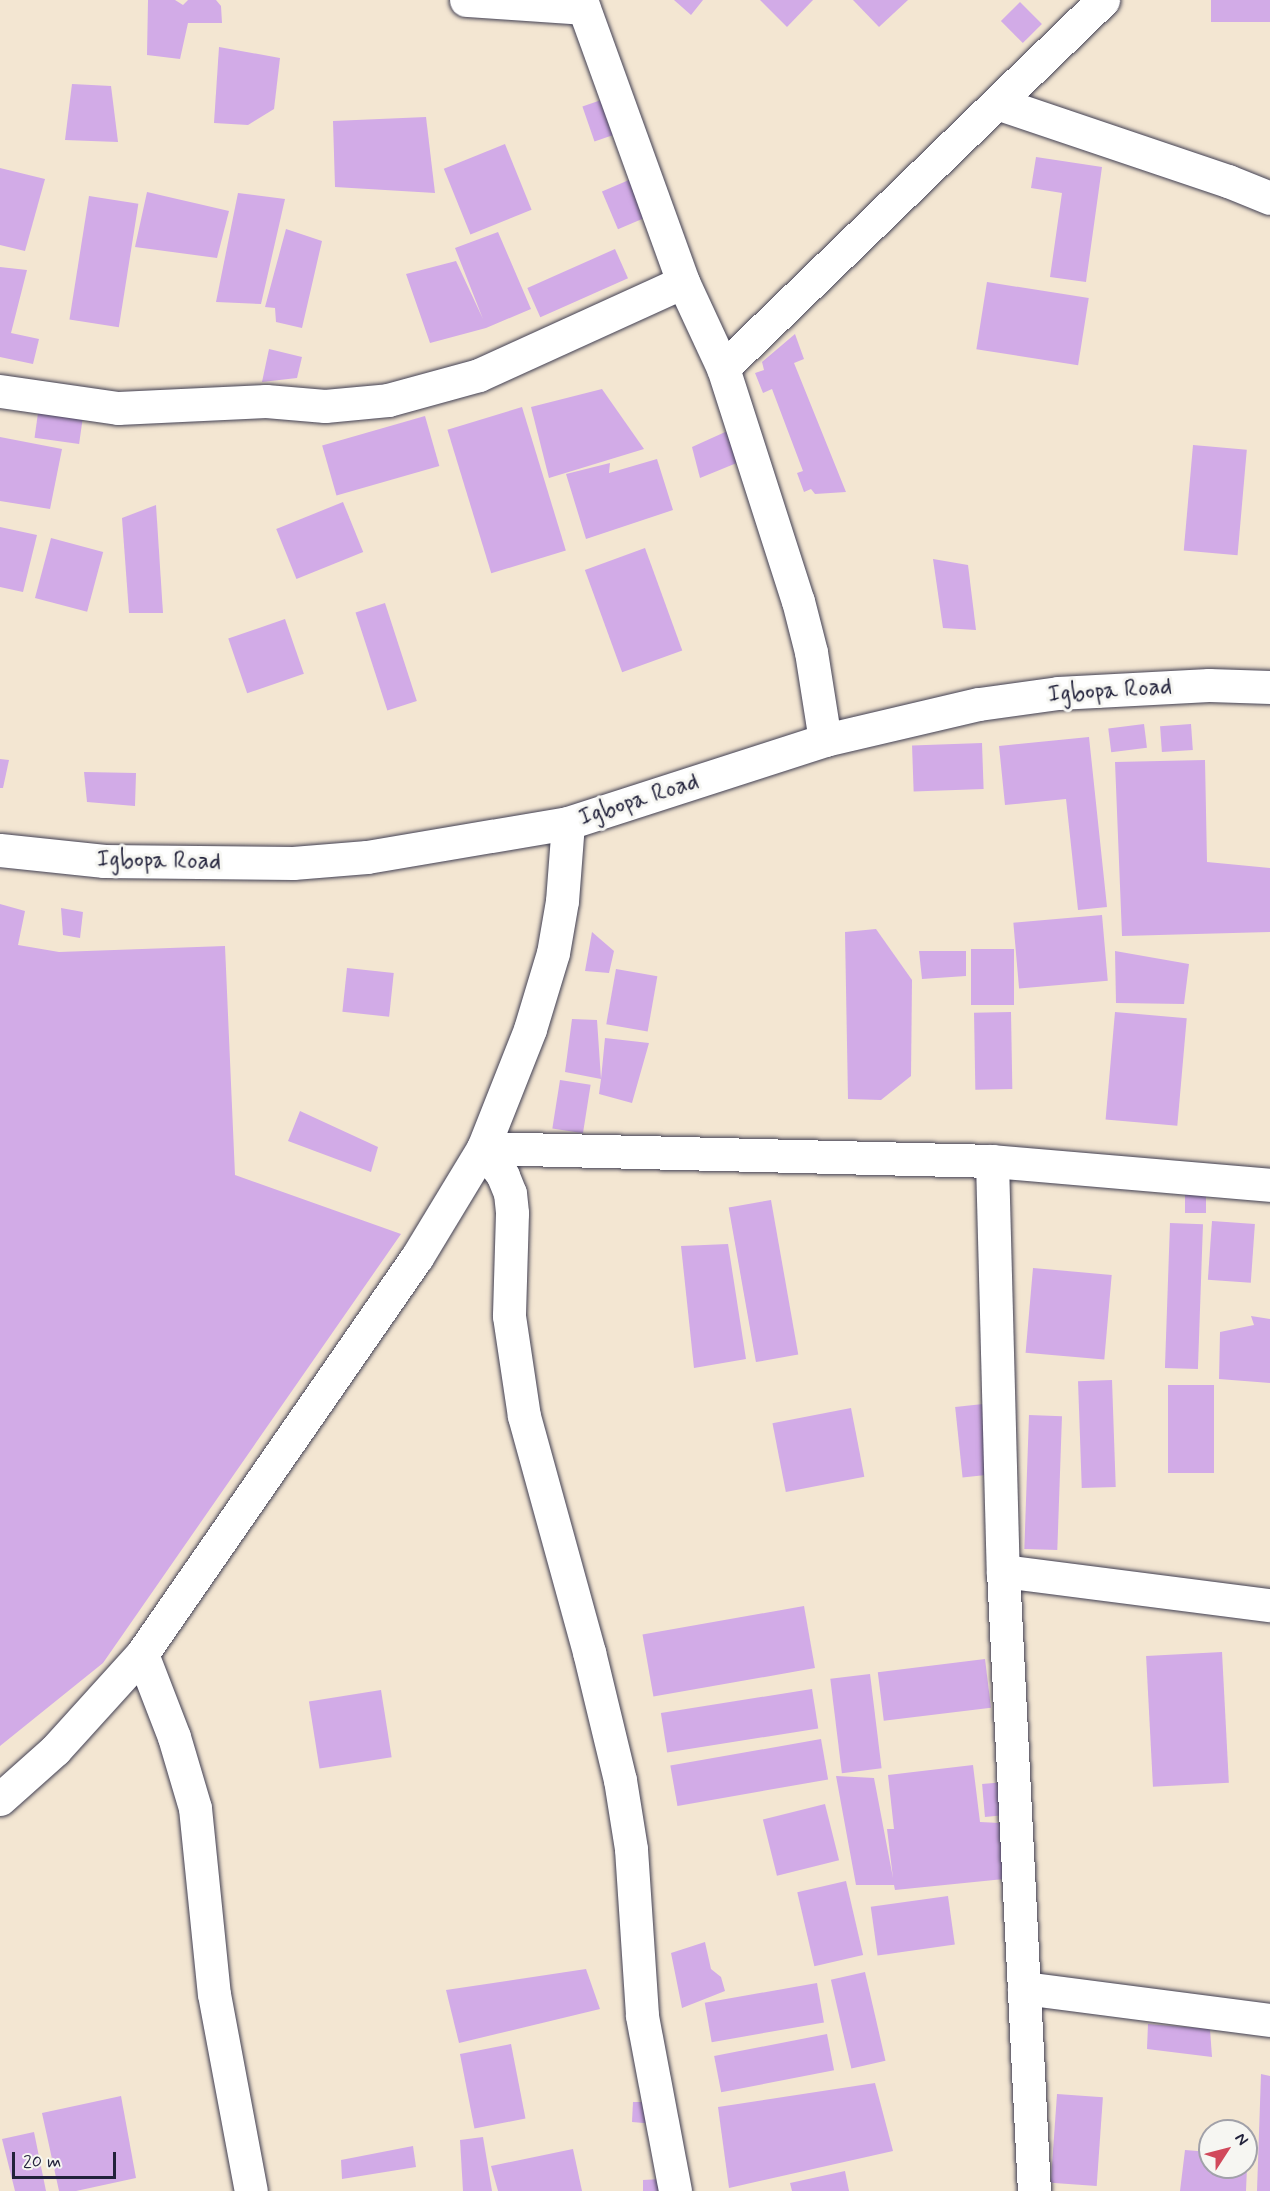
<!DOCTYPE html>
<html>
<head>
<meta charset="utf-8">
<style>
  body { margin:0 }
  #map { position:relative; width:1270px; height:2191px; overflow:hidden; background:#f3e6d2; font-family:Mynerve,sans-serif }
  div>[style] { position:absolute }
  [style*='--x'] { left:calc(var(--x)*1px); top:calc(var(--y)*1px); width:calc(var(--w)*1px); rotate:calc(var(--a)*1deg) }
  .building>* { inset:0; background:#d2abe7; transform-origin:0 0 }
  .roads { filter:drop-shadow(0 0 2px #413f52) drop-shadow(0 0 2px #413f52) }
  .minor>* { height:33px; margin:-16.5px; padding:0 16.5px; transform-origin:16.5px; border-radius:16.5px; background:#fff }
  .tertiary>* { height:33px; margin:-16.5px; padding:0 16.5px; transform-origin:16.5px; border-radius:16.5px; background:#fff }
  span { translate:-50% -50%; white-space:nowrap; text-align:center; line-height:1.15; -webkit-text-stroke:6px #f6f6f2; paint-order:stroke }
  .street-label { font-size:24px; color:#22223b }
  .north { position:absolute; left:1198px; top:2119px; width:60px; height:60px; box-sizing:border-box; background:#f6f6f2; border:2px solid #a1a1a9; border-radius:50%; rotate:54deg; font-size:16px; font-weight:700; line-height:24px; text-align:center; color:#22223b }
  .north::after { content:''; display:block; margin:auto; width:21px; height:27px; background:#d1495b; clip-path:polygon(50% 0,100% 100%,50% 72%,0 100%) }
  .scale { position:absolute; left:12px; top:2152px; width:104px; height:27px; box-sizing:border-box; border:3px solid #22223b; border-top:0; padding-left:8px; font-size:18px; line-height:21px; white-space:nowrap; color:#22223b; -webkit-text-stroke:4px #f6f6f2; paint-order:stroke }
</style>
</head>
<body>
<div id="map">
  <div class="building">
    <div style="clip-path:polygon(148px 0,175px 0,183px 5px,188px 0,216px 0,221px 6px,222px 23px,188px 23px,180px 59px,147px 55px)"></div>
    <div style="clip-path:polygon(674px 0,703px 0,691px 15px)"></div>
    <div style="clip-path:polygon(760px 0,813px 0,787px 27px)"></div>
    <div style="clip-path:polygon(853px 0,908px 0,879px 27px)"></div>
    <div style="left:1211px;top:0;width:59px;height:22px"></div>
    <div style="left:1020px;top:2px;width:31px;height:27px;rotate:45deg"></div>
    <div style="clip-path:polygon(219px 47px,280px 58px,274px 109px,248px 125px,214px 123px)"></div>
    <div style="clip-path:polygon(72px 84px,111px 86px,118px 142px,65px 140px)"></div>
    <div style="left:607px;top:98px;width:37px;height:26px;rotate:71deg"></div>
    <div style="clip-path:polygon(426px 117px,435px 193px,335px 187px,333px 121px)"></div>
    <div style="left:505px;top:144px;width:71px;height:66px;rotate:68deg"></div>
    <div style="clip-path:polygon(1036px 157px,1102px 167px,1086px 282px,1050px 277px,1062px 193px,1031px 188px)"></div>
    <div style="clip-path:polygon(0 168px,45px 179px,25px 251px,0 245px)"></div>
    <div style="left:636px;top:177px;width:41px;height:37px;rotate:67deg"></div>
    <div style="clip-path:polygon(147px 192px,229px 211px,217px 258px,135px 247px)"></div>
    <div style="clip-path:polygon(238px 193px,285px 199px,261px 304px,216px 302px)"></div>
    <div style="left:89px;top:196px;width:50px;height:125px;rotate:9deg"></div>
    <div style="clip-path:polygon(286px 229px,322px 241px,302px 328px,276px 322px,275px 308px,265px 307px)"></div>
    <div style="clip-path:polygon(498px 232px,531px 309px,486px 328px,430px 343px,406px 274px,456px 261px,483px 319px,455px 248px)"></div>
    <div style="left:615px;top:249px;width:32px;height:96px;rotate:66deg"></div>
    <div style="clip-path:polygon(0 267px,27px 270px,11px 333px,39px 339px,33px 364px,0 357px)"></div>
    <div style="left:987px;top:282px;width:103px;height:68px;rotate:9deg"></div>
    <div style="clip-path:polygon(795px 334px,804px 359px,794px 363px,846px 492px,815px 494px,811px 489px,804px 492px,797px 473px,803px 471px,772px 389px,763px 393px,755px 373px,764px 370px,762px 362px)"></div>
    <div style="clip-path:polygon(269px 349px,302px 357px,297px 378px,262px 382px)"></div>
    <div style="clip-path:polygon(602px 389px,644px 449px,549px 478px,531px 407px)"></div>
    <div style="left:39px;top:406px;width:45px;height:32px;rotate:8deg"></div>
    <div style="left:522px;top:407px;width:150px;height:78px;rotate:73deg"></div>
    <div style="left:425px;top:416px;width:52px;height:107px;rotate:74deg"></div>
    <div style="clip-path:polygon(734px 428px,744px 460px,700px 478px,692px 447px)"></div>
    <div style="clip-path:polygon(0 437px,62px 449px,50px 509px,0 501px)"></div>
    <div style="left:1193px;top:445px;width:54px;height:106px;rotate:5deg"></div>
    <div style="clip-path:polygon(657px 459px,673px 510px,586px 539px,566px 474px,610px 463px,609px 473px)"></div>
    <div style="left:343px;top:502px;width:54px;height:72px;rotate:68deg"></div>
    <div style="clip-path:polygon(156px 505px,163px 613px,129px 613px,122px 518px)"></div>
    <div style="clip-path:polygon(0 527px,37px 535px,23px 592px,0 587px)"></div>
    <div style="left:51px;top:538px;width:54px;height:62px;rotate:15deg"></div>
    <div style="left:645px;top:548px;width:109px;height:64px;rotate:70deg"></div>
    <div style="clip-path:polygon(933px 559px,968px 565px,976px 630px,943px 628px)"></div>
    <div style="left:385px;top:603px;width:103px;height:31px;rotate:72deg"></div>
    <div style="left:285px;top:619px;width:58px;height:60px;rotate:71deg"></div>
    <div style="left:1144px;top:724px;width:24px;height:36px;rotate:83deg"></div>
    <div style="left:1191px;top:724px;width:26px;height:31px;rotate:86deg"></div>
    <div style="clip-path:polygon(1089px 737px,1107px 907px,1078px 910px,1066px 799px,1005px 805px,999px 746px)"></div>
    <div style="left:982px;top:743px;width:46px;height:70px;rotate:88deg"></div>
    <div style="clip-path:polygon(0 759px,9px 760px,3px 788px,0 788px)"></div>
    <div style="clip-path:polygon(1205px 760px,1207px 862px,1270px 868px,1270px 932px,1122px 936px,1115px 762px)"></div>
    <div style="clip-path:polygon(84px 772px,136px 773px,135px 806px,87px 802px)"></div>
    <div style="clip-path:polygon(0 904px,25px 911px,18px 945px,59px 952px,225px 946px,235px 1175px,401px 1234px,103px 1663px,0 1746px)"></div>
    <div style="clip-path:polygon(61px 908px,83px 912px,80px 938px,63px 935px)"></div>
    <div style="left:1102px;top:915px;width:66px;height:89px;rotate:85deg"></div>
    <div style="clip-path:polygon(876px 929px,912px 980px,911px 1076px,881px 1100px,848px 1099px,845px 932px)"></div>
    <div style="clip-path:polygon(592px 932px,614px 951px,609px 973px,585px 971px)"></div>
    <div style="left:1014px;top:949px;width:56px;height:43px;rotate:90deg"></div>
    <div style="clip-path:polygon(919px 951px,966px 951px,966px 976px,922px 979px)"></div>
    <div style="clip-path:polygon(1115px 951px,1189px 964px,1184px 1004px,1116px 1003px)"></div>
    <div style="left:347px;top:968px;width:47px;height:44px;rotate:6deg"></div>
    <div style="left:616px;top:969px;width:42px;height:56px;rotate:10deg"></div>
    <div style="left:1011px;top:1012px;width:77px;height:37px;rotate:89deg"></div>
    <div style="left:1115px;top:1012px;width:72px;height:108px;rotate:5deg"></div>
    <div style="clip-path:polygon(572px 1019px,597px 1020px,601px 1079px,605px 1038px,649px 1043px,632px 1103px,599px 1094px,601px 1079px,565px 1072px)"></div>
    <div style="left:560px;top:1080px;width:31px;height:49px;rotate:9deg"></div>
    <div style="clip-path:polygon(300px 1111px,378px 1147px,371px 1172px,288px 1141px)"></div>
    <div style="left:1185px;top:1184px;width:21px;height:29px"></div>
    <div style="left:771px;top:1200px;width:157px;height:43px;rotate:80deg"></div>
    <div style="left:1212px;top:1221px;width:43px;height:59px;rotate:4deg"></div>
    <div style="left:1170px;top:1223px;width:33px;height:145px;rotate:2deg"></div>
    <div style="clip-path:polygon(728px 1244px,746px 1359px,694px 1368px,681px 1246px)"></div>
    <div style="left:1033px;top:1268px;width:79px;height:85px;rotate:5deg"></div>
    <div style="clip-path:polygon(1251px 1316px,1270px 1319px,1270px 1383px,1219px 1379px,1220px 1332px,1254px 1325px)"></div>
    <div style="left:1112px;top:1380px;width:107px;height:34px;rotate:88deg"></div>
    <div style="left:1168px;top:1385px;width:46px;height:88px"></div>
    <div style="left:983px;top:1404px;width:71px;height:28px;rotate:84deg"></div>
    <div style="left:851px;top:1408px;width:70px;height:80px;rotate:79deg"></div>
    <div style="left:1029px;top:1415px;width:33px;height:134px;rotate:2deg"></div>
    <div style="left:804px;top:1606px;width:63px;height:164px;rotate:80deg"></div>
    <div style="left:1222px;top:1652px;width:131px;height:76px;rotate:87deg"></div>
    <div style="left:985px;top:1659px;width:49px;height:108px;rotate:83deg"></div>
    <div style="left:870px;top:1674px;width:95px;height:40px;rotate:83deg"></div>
    <div style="left:812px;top:1689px;width:40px;height:153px;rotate:81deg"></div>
    <div style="left:381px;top:1690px;width:68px;height:73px;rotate:81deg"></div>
    <div style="left:821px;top:1739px;width:41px;height:153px;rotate:80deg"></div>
    <div style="clip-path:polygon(973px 1765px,980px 1822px,1000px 1823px,1004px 1879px,895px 1890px,894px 1885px,856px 1885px,836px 1776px,874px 1778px,893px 1878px,887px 1829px,894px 1829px,888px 1775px)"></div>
    <div style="left:1005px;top:1782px;width:33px;height:23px;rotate:85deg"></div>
    <div style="left:825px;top:1804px;width:58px;height:64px;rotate:76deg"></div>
    <div style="left:846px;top:1881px;width:76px;height:50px;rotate:77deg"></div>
    <div style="left:948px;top:1896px;width:49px;height:78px;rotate:82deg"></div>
    <div style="clip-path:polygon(705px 1942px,711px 1969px,721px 1977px,725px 1991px,682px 2008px,671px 1953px)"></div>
    <div style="clip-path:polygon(586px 1969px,600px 2009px,459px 2043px,446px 1990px)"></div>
    <div style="left:865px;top:1972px;width:91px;height:35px;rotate:77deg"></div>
    <div style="left:817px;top:1983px;width:40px;height:114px;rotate:80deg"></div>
    <div style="clip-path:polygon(1148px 2024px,1210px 2029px,1212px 2057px,1147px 2049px)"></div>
    <div style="left:827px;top:2034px;width:37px;height:115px;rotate:79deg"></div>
    <div style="left:511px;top:2044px;width:76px;height:52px;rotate:79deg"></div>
    <div style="clip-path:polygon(1261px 2074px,1270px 2076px,1270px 2191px,1257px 2191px)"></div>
    <div style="clip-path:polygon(875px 2083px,893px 2151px,729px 2188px,718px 2107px)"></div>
    <div style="left:1057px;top:2094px;width:46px;height:89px;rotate:4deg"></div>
    <div style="clip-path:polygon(121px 2096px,136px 2178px,76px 2191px,59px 2191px,42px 2113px)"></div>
    <div style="clip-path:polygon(633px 2102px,651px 2102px,655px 2124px,632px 2122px)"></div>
    <div style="clip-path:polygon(34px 2132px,46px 2191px,15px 2191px,2px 2139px)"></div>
    <div style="clip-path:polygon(483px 2137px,492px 2191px,463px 2191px,460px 2140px)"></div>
    <div style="clip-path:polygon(413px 2146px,416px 2167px,342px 2179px,341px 2160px)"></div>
    <div style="clip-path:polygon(573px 2149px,582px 2191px,498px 2191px,491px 2166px)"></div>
    <div style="clip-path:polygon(1185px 2150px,1210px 2152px,1210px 2167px,1247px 2167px,1246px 2191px,1180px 2191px)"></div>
    <div style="clip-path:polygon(845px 2171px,849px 2191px,792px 2191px,790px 2183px)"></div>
    <div style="clip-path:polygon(660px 2179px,663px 2191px,643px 2191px,643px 2180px)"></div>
  </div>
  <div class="roads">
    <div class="minor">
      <div style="--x:466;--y:0;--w:118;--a:3.9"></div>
      <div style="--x:581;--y:0;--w:300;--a:70.1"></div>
      <div style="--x:683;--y:282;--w:95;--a:65.1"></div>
      <div style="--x:723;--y:368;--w:245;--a:72.2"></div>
      <div style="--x:798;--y:601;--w:53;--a:75.7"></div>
      <div style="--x:811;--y:652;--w:89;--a:81"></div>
      <div style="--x:997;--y:103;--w:244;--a:18.7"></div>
      <div style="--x:1228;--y:181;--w:45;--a:22"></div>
      <div style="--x:723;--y:368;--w:529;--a:-44.08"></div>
      <div style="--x:0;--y:391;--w:119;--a:8.2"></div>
      <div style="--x:118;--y:408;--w:148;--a:-2.7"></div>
      <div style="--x:266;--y:401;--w:59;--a:4.8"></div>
      <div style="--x:325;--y:406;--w:63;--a:-5.4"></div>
      <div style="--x:388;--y:400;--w:94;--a:-15.4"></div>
      <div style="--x:479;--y:375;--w:224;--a:-24.5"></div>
      <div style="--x:483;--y:1148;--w:509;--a:1.46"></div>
      <div style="--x:992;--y:1161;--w:410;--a:88.5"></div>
      <div style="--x:1003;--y:1571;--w:269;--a:7.3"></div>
      <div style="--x:483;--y:1148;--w:34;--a:54"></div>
      <div style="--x:503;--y:1176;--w:18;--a:68"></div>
      <div style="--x:510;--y:1193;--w:20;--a:84"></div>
      <div style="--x:512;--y:1213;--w:103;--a:91.7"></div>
      <div style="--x:509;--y:1316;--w:101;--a:81.5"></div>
      <div style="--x:524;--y:1416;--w:245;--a:74.6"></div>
      <div style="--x:589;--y:1652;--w:132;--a:76.4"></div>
      <div style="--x:620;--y:1780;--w:70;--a:80.9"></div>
      <div style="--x:631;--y:1849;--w:167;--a:86.2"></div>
      <div style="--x:642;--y:2016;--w:178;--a:79.3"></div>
      <div style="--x:992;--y:1161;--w:279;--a:4.9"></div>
      <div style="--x:1003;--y:1571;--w:621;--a:87.14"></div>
      <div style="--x:142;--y:1654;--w:89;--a:68.9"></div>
      <div style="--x:174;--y:1737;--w:74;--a:73.5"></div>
      <div style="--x:195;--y:1808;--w:187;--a:84.2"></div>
      <div style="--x:214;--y:1994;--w:200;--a:79.4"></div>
      <div style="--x:0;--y:1799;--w:74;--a:-41.7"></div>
      <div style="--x:55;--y:1750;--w:130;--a:-47.8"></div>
      <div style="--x:142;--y:1654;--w:483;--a:-55.3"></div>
      <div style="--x:417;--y:1257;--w:127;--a:-58.8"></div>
      <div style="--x:483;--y:1148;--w:128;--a:-68.4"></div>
      <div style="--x:530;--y:1029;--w:79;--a:-73.2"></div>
      <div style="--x:553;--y:953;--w:53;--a:-80.2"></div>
      <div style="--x:562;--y:901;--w:78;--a:-85.6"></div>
      <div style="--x:1024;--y:1988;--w:248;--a:7.4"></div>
    </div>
    <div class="tertiary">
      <div style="--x:0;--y:850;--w:105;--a:6"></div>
      <div style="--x:104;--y:861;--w:189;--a:0.6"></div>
      <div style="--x:293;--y:863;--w:74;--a:-4.6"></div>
      <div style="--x:367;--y:857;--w:204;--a:-9.6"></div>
      <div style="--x:568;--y:823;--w:270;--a:-17.9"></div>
      <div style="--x:825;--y:740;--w:158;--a:-13.2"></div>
      <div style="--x:979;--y:704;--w:80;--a:-7.9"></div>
      <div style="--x:1058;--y:693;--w:151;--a:-3"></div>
      <div style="--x:1209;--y:685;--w:61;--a:1.9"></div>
    </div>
  </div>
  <div class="street-label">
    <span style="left:1110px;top:691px;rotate:-4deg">Igbopa Road</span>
    <span style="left:639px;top:800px;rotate:-18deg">Igbopa Road</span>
    <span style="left:159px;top:861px;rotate:1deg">Igbopa Road</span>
  </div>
  <div class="north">N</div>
  <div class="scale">20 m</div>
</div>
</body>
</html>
